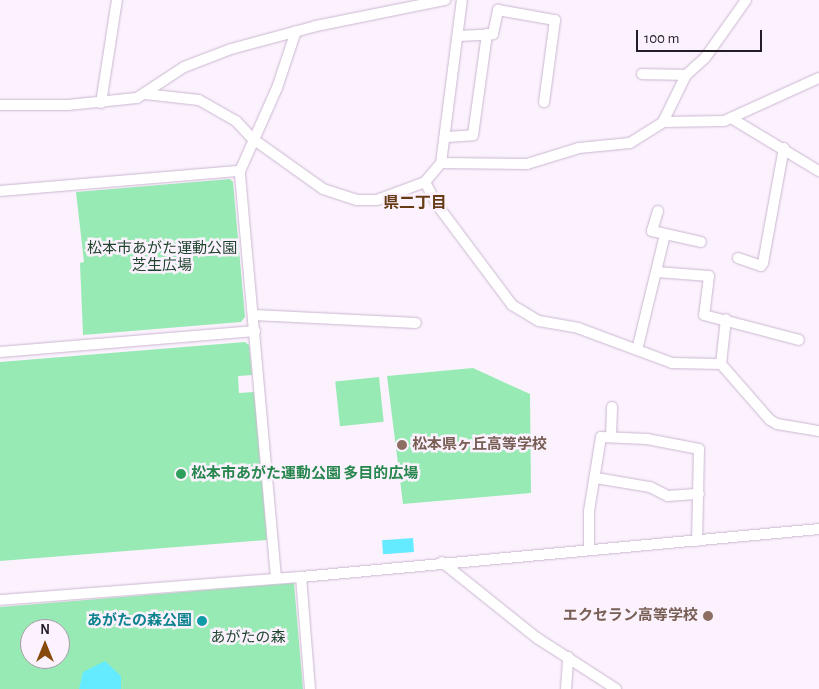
<!DOCTYPE html>
<html>
<head>
<meta charset="utf-8">
<style>
  body { margin:0 }
  #map { position:relative; width:819px; height:689px; overflow:hidden; background:#fbf2fd; font-family:"Alegreya Sans","Noto Sans JP",sans-serif }
  div>[style] { position:absolute }
  [style*='--x'] { left:calc(var(--x)*1px); top:calc(var(--y)*1px); width:calc(var(--w)*1px); rotate:calc(var(--a)*1deg) }
  .green>* { inset:0; background:#98eab5; transform-origin:0 0 }
  .water>* { inset:0; background:#64ebff; transform-origin:0 0 }
  .roads { filter:drop-shadow(0 0 1px #cbb6d0) drop-shadow(0 0 1px #cbb6d0) }
  .minor>* { height:10px; margin:-5px; padding:0 5px; transform-origin:5px; border-radius:5px; background:#fff }
  .dots>* { width:14px; height:14px; translate:-50% -50%; box-sizing:border-box; border:2px solid #fbf2fd; border-radius:50% }
  span { translate:-50% -50%; white-space:nowrap; text-align:center; line-height:1.15; -webkit-text-stroke:5px #fbf2fd; paint-order:stroke }
  .park-label { font-size:15px; color:#1f452e }
  .education-label { font-size:15px; color:#785e54; font-weight:700 }
  .left { translate:0 -50%; text-align:left }
  .right { translate:-100% -50%; text-align:right }
  .leisure-label { font-size:15px; color:#27864d; font-weight:700 }
  .culture-label { font-size:15px; color:#0d838f; font-weight:700 }
  .neighbourhood-label { font-size:16px; color:#673b15; font-weight:700 }
  .north { position:absolute; left:20px; top:619px; width:50px; height:50px; box-sizing:border-box; background:#fbf2fd; border:1px solid #a59ca7; border-radius:50%; rotate:0deg; font-size:14px; font-weight:700; line-height:20px; text-align:center; color:#241c26 }
  .north::after { content:''; display:block; margin:auto; width:18px; height:22px; background:#884a0c; clip-path:polygon(50% 0,100% 100%,50% 72%,0 100%) }
  .scale { position:absolute; left:636px; top:30px; width:126px; height:22px; box-sizing:border-box; border:2px solid #241c26; border-top:0; padding-left:6px; font-size:15px; line-height:18px; white-space:nowrap; color:#241c26; -webkit-text-stroke:4px #fbf2fd; paint-order:stroke }
</style>
</head>
<body>
<div id="map">
  <div class="green">
    <div style="clip-path:polygon(230px 179px,233px 182px,245px 317px,241px 322px,83px 335px,80px 263px,84px 262px,76px 192px)"></div>
    <div style="clip-path:polygon(245px 342px,249px 345px,252px 375px,238px 376px,239px 393px,254px 392px,267px 540px,0 561px,0 362px)"></div>
    <div style="clip-path:polygon(473px 368px,530px 394px,531px 493px,403px 504px,387px 376px)"></div>
    <div style="left:379px;top:377px;width:45px;height:44px;rotate:84deg"></div>
    <div style="clip-path:polygon(evenodd,294px 583px,303px 689px,0 689px,0 607px,294px 583px,30px 629px,60px 629px,60px 659px,30px 659px,30px 629px)"></div>
  </div>
  <div class="water">
    <div style="left:413px;top:538px;width:14px;height:31px;rotate:86deg"></div>
    <div style="clip-path:polygon(105px 661px,121px 676px,121px 689px,79px 689px,83px 672px)"></div>
  </div>
  <div class="roads">
    <div class="minor">
      <div style="--x:459;--y:36;--w:34;--a:-3"></div>
      <div style="--x:493;--y:34;--w:25;--a:-78"></div>
      <div style="--x:498;--y:10;--w:58;--a:10"></div>
      <div style="--x:555;--y:20;--w:83;--a:97.6"></div>
      <div style="--x:642;--y:74;--w:44;--a:1.3"></div>
      <div style="--x:145;--y:94;--w:54;--a:6.3"></div>
      <div style="--x:199;--y:100;--w:43;--a:29.6"></div>
      <div style="--x:236;--y:121;--w:25;--a:47"></div>
      <div style="--x:253;--y:139;--w:86;--a:35.5"></div>
      <div style="--x:323;--y:189;--w:36;--a:18"></div>
      <div style="--x:357;--y:200;--w:20;--a:0"></div>
      <div style="--x:377;--y:200;--w:51;--a:-20.6"></div>
      <div style="--x:425;--y:182;--w:25;--a:-50"></div>
      <div style="--x:441;--y:163;--w:86;--a:0.7"></div>
      <div style="--x:527;--y:164;--w:54;--a:-17.1"></div>
      <div style="--x:579;--y:148;--w:51;--a:-5.6"></div>
      <div style="--x:630;--y:143;--w:39;--a:-32"></div>
      <div style="--x:663;--y:122;--w:61;--a:-0.9"></div>
      <div style="--x:724;--y:121;--w:104;--a:-24.4"></div>
      <div style="--x:101;--y:103;--w:104;--a:-81.2"></div>
      <div style="--x:0;--y:105;--w:68;--a:0"></div>
      <div style="--x:68;--y:105;--w:69;--a:-5.8"></div>
      <div style="--x:137;--y:98;--w:56;--a:-33.4"></div>
      <div style="--x:184;--y:67;--w:50;--a:-21"></div>
      <div style="--x:231;--y:49;--w:88;--a:-15.1"></div>
      <div style="--x:316;--y:26;--w:132;--a:-11.4"></div>
      <div style="--x:731;--y:118;--w:103;--a:31.1"></div>
      <div style="--x:663;--y:122;--w:52;--a:-63.9"></div>
      <div style="--x:686;--y:75;--w:25;--a:-42"></div>
      <div style="--x:705;--y:58;--w:71;--a:-54.7"></div>
      <div style="--x:447;--y:137;--w:26;--a:-4"></div>
      <div style="--x:473;--y:135;--w:102;--a:-82.1"></div>
      <div style="--x:441;--y:163;--w:164;--a:-82.7"></div>
      <div style="--x:425;--y:182;--w:27;--a:62"></div>
      <div style="--x:438;--y:206;--w:124;--a:53.2"></div>
      <div style="--x:512;--y:305;--w:31;--a:31"></div>
      <div style="--x:539;--y:321;--w:40;--a:10"></div>
      <div style="--x:578;--y:328;--w:100;--a:20.4"></div>
      <div style="--x:672;--y:363;--w:49;--a:1.2"></div>
      <div style="--x:721;--y:364;--w:74;--a:48.8"></div>
      <div style="--x:770;--y:420;--w:8;--a:30"></div>
      <div style="--x:777;--y:424;--w:43;--a:9.5"></div>
      <div style="--x:0;--y:191;--w:241;--a:-4.8"></div>
      <div style="--x:658;--y:211;--w:21;--a:107"></div>
      <div style="--x:652;--y:231;--w:50;--a:12.7"></div>
      <div style="--x:738;--y:258;--w:24;--a:19"></div>
      <div style="--x:761;--y:266;--w:4;--a:-56"></div>
      <div style="--x:763;--y:263;--w:117;--a:-79.7"></div>
      <div style="--x:657;--y:272;--w:52;--a:4.4"></div>
      <div style="--x:709;--y:276;--w:39;--a:97"></div>
      <div style="--x:704;--y:315;--w:98;--a:14.7"></div>
      <div style="--x:254;--y:315;--w:162;--a:2.8"></div>
      <div style="--x:637;--y:350;--w:119;--a:-76.4"></div>
      <div style="--x:0;--y:352;--w:256;--a:-4.7"></div>
      <div style="--x:721;--y:364;--w:45;--a:-83.7"></div>
      <div style="--x:611;--y:437;--w:30;--a:-88"></div>
      <div style="--x:596;--y:478;--w:55;--a:9.5"></div>
      <div style="--x:650;--y:487;--w:20;--a:27"></div>
      <div style="--x:668;--y:496;--w:31;--a:-4"></div>
      <div style="--x:589;--y:550;--w:39;--a:-90"></div>
      <div style="--x:589;--y:511;--w:75;--a:-80.8"></div>
      <div style="--x:601;--y:437;--w:46;--a:2.5"></div>
      <div style="--x:647;--y:439;--w:53;--a:10.9"></div>
      <div style="--x:699;--y:449;--w:92;--a:91.2"></div>
      <div style="--x:442;--y:562;--w:122;--a:38.7"></div>
      <div style="--x:537;--y:638;--w:94;--a:32.8"></div>
      <div style="--x:301;--y:577;--w:112;--a:85.4"></div>
      <div style="--x:276;--y:578;--w:409;--a:-95.1"></div>
      <div style="--x:240;--y:171;--w:91;--a:-66"></div>
      <div style="--x:277;--y:88;--w:60;--a:-71.6"></div>
      <div style="--x:0;--y:600;--w:302;--a:-4.4"></div>
      <div style="--x:301;--y:577;--w:520;--a:-5.29"></div>
      <div style="--x:566;--y:689;--w:32;--a:-86"></div>
    </div>
  </div>
  <div class="dots">
    <div style="left:402px;top:445px;background:#8d6e63"></div>
    <div style="left:181px;top:474px;background:#2e9e5b"></div>
    <div style="left:708px;top:616px;background:#8d6e63"></div>
    <div style="left:202px;top:621px;background:#0f9aa8"></div>
  </div>
  <div class="park-label">
    <span style="left:162px;top:257px">松本市あがた運動公園<br>芝生広場</span>
    <span style="left:248px;top:638px">あがたの森</span>
  </div>
  <div class="education-label">
    <span class="left" style="left:412px;top:445px">松本県ヶ丘高等学校</span>
    <span class="right" style="left:698px;top:616px">エクセラン高等学校</span>
  </div>
  <div class="leisure-label">
    <span class="left" style="left:191px;top:474px">松本市あがた運動公園 多目的広場</span>
  </div>
  <div class="culture-label">
    <span class="right" style="left:192px;top:621px">あがたの森公園</span>
  </div>
  <div class="neighbourhood-label">
    <span style="left:415px;top:203px">県二丁目</span>
  </div>
  <div class="north">N</div>
  <div class="scale">100 m</div>
</div>
</body>
</html>
